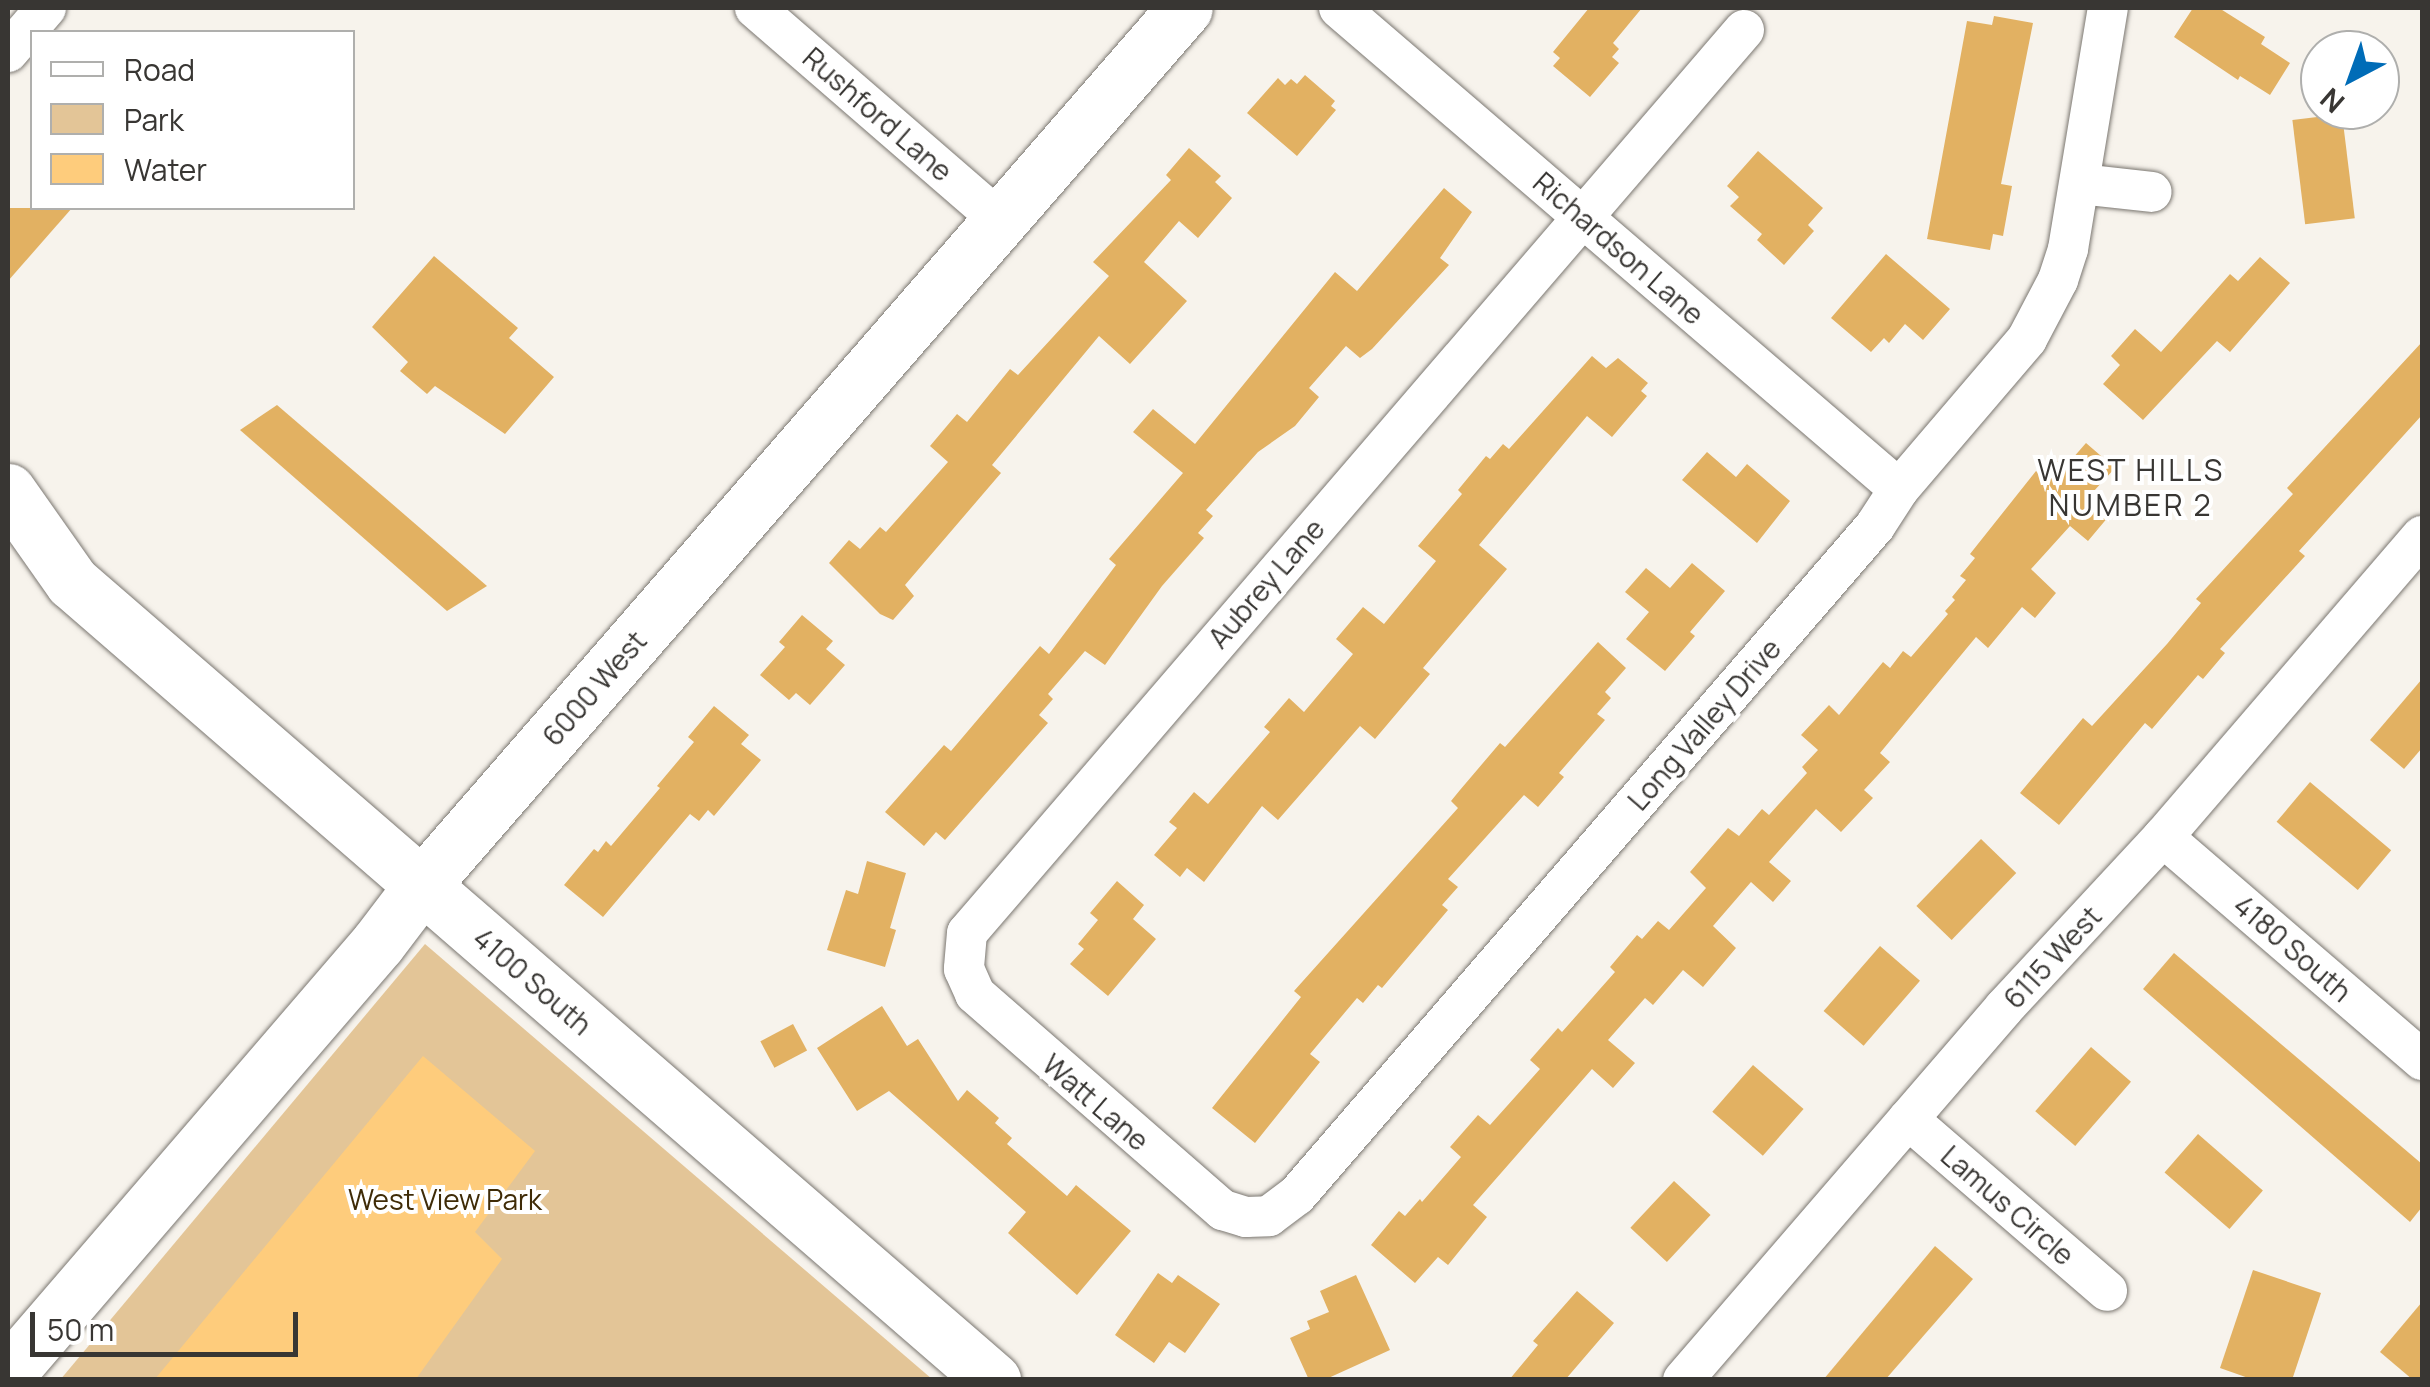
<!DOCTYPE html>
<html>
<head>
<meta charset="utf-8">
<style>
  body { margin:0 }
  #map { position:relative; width:2430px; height:1387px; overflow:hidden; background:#f7f3ec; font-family:Manrope,sans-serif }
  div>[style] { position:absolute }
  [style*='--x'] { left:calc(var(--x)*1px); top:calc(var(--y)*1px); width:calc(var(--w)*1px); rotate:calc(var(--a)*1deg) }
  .green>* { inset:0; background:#e3c597 }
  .water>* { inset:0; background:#fecc7c }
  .building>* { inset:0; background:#e2b162; transform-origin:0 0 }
  .roads { filter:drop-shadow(0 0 2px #7b7771) drop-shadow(0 0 2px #7b7771) }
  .street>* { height:40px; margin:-20px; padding:0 20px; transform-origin:20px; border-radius:20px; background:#fff }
  .secondary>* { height:55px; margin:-27.5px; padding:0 27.5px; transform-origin:27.5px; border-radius:27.5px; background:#fff }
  span { translate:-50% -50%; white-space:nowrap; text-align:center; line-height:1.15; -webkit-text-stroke:8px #fff; paint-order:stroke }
  .street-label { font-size:28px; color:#383633 }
  .park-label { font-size:28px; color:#3f2b07 }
  .neighbourhood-label { font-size:30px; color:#383633; letter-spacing:2.5px }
  .frame { position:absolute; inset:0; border:10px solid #383633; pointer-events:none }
  .legend { position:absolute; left:30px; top:30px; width:325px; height:180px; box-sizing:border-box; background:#fff; border:2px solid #afafad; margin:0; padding:12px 18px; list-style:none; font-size:30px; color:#383633 }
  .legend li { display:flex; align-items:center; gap:20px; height:50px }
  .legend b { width:50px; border:2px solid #afafad }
  .north { position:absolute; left:2300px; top:30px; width:100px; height:100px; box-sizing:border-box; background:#fff; border:2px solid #afafad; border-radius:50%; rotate:221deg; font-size:28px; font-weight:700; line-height:40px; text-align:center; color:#383633 }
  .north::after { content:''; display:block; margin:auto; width:35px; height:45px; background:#006cb7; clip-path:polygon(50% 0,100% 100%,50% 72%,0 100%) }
  .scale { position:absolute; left:30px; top:1312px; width:268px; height:45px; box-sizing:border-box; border:5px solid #383633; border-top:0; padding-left:12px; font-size:30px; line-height:35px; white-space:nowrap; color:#383633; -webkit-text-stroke:8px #fff; paint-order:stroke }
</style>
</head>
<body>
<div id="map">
  <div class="green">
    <div style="clip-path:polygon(425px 944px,932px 1379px,60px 1380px)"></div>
  </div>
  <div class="water">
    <div style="clip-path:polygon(423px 1056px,535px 1151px,475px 1232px,502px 1259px,416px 1379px,155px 1379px)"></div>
  </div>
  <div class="building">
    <div style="clip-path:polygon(1589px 8px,1642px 8px,1613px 43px,1619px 49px,1612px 57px,1619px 63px,1590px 97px,1553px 66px,1560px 58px,1553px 52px)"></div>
    <div style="clip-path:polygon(2193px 8px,2219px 8px,2265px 37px,2261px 44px,2290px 63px,2270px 95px,2240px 76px,2238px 80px,2174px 37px)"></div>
    <div style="clip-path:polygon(1994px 16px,2033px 23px,2001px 184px,2012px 186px,2003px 236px,1993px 234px,1990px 250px,1927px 239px,1967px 21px,1992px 25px)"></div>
    <div style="clip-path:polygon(1305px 75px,1335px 101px,1331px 106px,1336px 110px,1297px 156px,1247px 113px,1278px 78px,1285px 85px,1291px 79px,1297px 84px)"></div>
    <div style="left:2342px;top:114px;width:105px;height:50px;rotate:83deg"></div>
    <div style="clip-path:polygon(1189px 148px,1221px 176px,1215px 182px,1232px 198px,1198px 238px,1179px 221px,1144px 262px,1187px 301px,1130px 364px,1099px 336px,992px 465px,1001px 473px,905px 585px,914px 596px,893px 620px,880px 614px,829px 563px,849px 540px,860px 549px,880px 527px,886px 532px,948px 462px,930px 446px,957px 414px,967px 422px,1010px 369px,1018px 375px,1109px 276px,1093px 262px,1171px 180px,1166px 175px)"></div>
    <div style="clip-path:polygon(1758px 151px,1823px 208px,1808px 225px,1814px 231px,1784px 265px,1757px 240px,1762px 234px,1730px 206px,1739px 197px,1727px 186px)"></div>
    <div style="clip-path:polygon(1444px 188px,1472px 212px,1440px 258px,1449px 265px,1372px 349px,1360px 358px,1346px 346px,1309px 388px,1319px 397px,1295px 426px,1258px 452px,1206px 510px,1213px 516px,1198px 533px,1204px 538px,1162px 586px,1105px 665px,1085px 651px,1048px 694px,1053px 699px,1039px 715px,1048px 723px,945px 840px,936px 832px,924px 846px,885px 812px,944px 745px,951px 751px,1040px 646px,1049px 654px,1116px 565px,1109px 559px,1183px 473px,1133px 432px,1153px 409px,1195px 444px,1335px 272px,1357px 291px)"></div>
    <div style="clip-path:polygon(8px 208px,72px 208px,8px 281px)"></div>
    <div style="clip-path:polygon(1886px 254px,1950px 309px,1923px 340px,1905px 324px,1889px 343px,1884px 338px,1871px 352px,1831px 318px)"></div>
    <div style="clip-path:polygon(434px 256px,518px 328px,509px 338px,554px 377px,505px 434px,435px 386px,427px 394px,400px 371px,408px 362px,372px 327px)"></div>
    <div style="clip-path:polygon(2260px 257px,2290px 283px,2230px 352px,2217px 341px,2143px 420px,2103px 384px,2120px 365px,2111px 356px,2135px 329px,2161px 352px,2230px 274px,2238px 281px)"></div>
    <div style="clip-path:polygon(2422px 342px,2422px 415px,2299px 551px,2305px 556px,2220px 649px,2225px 653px,2203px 679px,2198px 675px,2152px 729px,2145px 723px,2059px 825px,2020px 793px,2083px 718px,2092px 726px,2167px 644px,2201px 603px,2196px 599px,2293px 494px,2287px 488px)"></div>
    <div style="clip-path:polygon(1592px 356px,1606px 368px,1618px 358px,1648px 383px,1641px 391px,1647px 396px,1612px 437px,1587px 416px,1479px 545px,1507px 569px,1423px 668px,1430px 674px,1375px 739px,1360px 726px,1278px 820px,1262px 806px,1204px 882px,1187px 868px,1180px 877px,1154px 855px,1177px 828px,1169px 822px,1194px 792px,1208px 804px,1270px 732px,1264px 727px,1289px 698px,1304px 712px,1353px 654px,1336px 639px,1363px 607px,1384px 624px,1436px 561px,1418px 546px,1462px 494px,1458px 490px,1486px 456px,1490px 459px,1503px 444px,1509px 449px)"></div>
    <div style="clip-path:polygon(277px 405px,383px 496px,487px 586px,447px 611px,240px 430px)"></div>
    <div style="clip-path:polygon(2086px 443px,2115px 468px,2093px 492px,2114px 510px,2088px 541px,2070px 526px,2031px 569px,2056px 593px,2035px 618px,2022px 607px,1988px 648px,1976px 637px,1880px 753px,1890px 762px,1864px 790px,1873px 798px,1841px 832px,1816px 809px,1769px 862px,1791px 881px,1773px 902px,1751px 882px,1713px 926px,1736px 948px,1703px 987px,1683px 970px,1653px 1005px,1645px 998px,1608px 1040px,1635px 1063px,1613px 1088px,1592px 1069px,1473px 1205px,1487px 1217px,1448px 1265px,1438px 1257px,1415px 1283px,1371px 1245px,1399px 1211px,1405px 1216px,1420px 1199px,1422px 1202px,1461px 1157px,1450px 1147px,1478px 1115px,1490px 1125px,1540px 1069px,1530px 1060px,1558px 1028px,1562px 1032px,1615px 972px,1610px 967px,1637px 935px,1642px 939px,1658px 921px,1669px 930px,1706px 888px,1690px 872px,1728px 828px,1739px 836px,1762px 809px,1769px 815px,1807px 773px,1802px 767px,1818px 750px,1801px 735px,1829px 705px,1839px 715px,1883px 662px,1890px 668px,1903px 651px,1911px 657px,1948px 614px,1945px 611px,1955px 600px,1952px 597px,1966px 580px,1960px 576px,1975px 558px,1970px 554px,2036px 471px,2041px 476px,2056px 460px,2065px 467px)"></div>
    <div style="clip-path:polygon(1707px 452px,1736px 477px,1747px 464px,1790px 501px,1757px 543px,1682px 480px)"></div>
    <div style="clip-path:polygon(1692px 563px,1725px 591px,1690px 632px,1695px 636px,1665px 671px,1626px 639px,1649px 612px,1625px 592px,1646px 568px,1670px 588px)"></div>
    <div style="clip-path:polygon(802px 615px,833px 641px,826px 649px,845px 665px,810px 705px,796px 693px,789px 700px,760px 675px,785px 647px,779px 642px)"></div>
    <div style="clip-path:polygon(1598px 642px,1626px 668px,1605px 692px,1611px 698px,1597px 714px,1605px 720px,1559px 773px,1564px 777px,1538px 807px,1524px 795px,1448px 879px,1458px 887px,1442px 905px,1448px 910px,1382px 988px,1378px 985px,1363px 1003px,1357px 998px,1310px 1054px,1320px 1062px,1255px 1143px,1212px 1108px,1301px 997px,1294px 991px,1458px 808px,1451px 801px,1460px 790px,1500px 743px,1505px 747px)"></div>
    <div style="clip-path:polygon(2422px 679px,2422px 748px,2404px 769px,2370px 740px)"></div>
    <div style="clip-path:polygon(714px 706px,749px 735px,741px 744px,761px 760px,714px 816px,708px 810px,699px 821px,690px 814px,603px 917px,564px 885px,594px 849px,598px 852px,606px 841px,611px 846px,660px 788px,657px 786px,694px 742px,688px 737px)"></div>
    <div style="left:2310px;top:782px;width:106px;height:52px;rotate:40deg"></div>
    <div style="left:1981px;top:839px;width:49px;height:93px;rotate:44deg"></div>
    <div style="clip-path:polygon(867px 861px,906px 873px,890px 928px,896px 930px,885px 967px,827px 950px,846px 890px,858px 894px)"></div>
    <div style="clip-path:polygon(1117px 881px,1144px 905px,1133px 919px,1156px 939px,1108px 996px,1070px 964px,1084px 949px,1078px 944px,1098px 920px,1090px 913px)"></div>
    <div style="left:1880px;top:946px;width:53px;height:86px;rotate:41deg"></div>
    <div style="clip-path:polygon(2174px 953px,2422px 1164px,2422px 1207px,2410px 1222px,2143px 989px)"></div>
    <div style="clip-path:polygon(882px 1006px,907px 1046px,918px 1039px,958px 1101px,967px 1090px,999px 1118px,995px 1123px,1012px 1138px,1007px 1144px,1067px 1196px,1076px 1185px,1131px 1231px,1077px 1295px,1008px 1233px,1026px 1212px,889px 1091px,857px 1111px,817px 1048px)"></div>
    <div style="left:793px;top:1024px;width:30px;height:37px;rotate:62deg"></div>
    <div style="left:2091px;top:1047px;width:53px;height:85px;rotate:41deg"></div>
    <div style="left:1753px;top:1065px;width:67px;height:62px;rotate:41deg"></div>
    <div style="left:2198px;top:1134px;width:86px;height:51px;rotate:41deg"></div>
    <div style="left:1674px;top:1181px;width:50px;height:64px;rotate:43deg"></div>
    <div style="clip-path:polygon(1935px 1246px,1973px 1279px,1885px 1380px,1823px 1380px)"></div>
    <div style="clip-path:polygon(2253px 1270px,2321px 1293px,2292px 1380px,2254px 1380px,2220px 1368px)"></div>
    <div style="clip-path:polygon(1158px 1273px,1172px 1283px,1178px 1275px,1220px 1304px,1185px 1353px,1169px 1342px,1154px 1363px,1115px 1335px)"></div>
    <div style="clip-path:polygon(1356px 1275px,1390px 1350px,1324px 1380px,1309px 1380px,1290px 1338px,1310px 1329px,1307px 1321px,1329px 1312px,1320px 1291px)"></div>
    <div style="clip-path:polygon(1577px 1291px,1614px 1323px,1565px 1380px,1509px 1380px,1538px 1345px,1533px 1341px)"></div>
    <div style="clip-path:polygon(2422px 1302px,2422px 1380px,2413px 1380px,2380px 1352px)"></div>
  </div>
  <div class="roads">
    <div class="street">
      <div style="--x:755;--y:8;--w:325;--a:40.9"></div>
      <div style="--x:1339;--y:8;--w:738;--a:40.66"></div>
      <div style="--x:1744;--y:30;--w:1191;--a:130.71"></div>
      <div style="--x:967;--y:933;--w:36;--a:95"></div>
      <div style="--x:964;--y:969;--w:27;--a:66"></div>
      <div style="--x:975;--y:994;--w:329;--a:41.1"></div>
      <div style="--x:1223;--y:1210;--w:24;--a:17"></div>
      <div style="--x:1246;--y:1217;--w:23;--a:-2"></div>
      <div style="--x:1269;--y:1216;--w:35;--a:-37"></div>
      <div style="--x:1297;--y:1195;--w:884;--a:-49.17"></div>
      <div style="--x:1875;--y:526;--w:44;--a:-57"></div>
      <div style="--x:1899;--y:489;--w:197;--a:-49.5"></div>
      <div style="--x:2027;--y:339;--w:67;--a:-62.3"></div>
      <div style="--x:2058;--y:280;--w:33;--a:-72"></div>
      <div style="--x:2068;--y:249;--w:244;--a:-80.6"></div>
      <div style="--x:8;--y:52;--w:58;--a:-49.2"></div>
      <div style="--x:2080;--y:184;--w:72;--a:6.3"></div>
      <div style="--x:2163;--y:837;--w:342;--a:40.7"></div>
      <div style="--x:1908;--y:1119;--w:263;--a:40.8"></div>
      <div style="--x:1683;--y:1380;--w:491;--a:-49.2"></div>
      <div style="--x:2004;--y:1008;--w:233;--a:-47.1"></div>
      <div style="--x:2163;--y:837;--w:397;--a:-49.3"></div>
    </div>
    <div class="secondary">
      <div style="--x:8;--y:491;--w:111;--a:54.9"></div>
      <div style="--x:72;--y:582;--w:1219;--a:40.91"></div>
      <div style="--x:8;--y:1373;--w:567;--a:-49.29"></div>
      <div style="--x:378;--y:943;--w:73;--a:-52.8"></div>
      <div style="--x:422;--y:885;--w:1162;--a:-48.98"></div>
    </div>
  </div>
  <div class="street-label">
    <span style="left:878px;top:114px;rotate:41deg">Rushford Lane</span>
    <span style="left:1619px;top:248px;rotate:41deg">Richardson Lane</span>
    <span style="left:1266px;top:583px;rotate:-49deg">Aubrey Lane</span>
    <span style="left:594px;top:688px;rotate:-49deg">6000 West</span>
    <span style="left:1704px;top:724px;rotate:-49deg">Long Valley Drive</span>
    <span style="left:2293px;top:948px;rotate:41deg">4180 South</span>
    <span style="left:2052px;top:957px;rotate:-47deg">6115 West</span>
    <span style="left:533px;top:981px;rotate:41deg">4100 South</span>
    <span style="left:1096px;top:1102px;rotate:41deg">Watt Lane</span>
    <span style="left:2008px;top:1205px;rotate:41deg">Lamus Circle</span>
  </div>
  <div class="park-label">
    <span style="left:445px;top:1199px">West View Park</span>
  </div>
  <div class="neighbourhood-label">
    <span style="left:2131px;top:487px">WEST HILLS<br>NUMBER 2</span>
  </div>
  <div class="frame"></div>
  <ul class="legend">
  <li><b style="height:12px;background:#fff"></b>Road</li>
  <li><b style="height:28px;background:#e3c597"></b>Park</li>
  <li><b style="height:28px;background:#fecc7c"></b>Water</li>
  </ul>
  <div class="north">N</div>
  <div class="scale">50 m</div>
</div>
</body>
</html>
